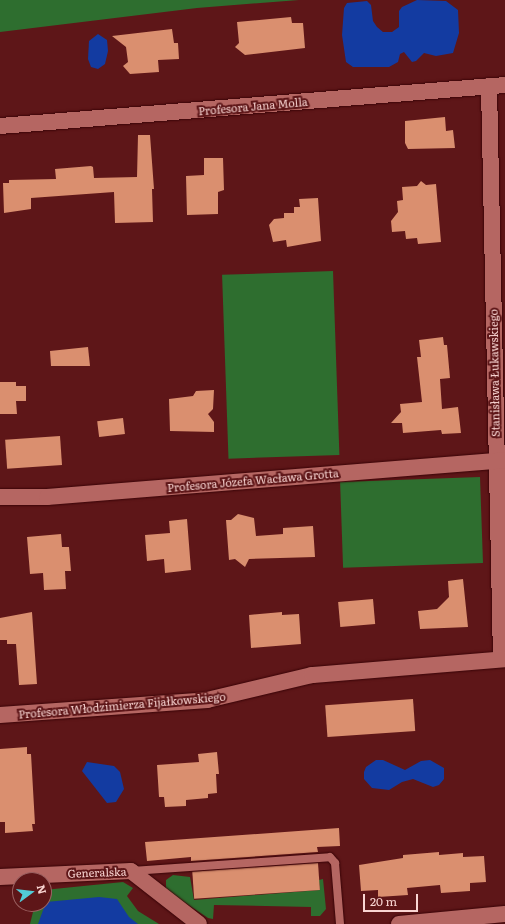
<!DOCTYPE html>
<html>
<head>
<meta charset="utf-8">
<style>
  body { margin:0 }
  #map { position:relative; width:505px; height:924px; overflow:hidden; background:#5e1618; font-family:Literata,serif }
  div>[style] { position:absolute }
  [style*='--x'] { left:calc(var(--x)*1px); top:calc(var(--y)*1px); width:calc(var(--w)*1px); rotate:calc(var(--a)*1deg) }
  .green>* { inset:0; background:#2e6e2f; transform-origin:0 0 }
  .water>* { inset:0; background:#133ba1 }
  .building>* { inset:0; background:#da8f6f; transform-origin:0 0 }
  .roads { filter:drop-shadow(0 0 1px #390407) drop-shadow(0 0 1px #390407) }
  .lane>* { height:8px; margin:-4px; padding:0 4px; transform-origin:4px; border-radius:4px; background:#b56662 }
  .street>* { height:16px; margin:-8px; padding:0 8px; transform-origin:8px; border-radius:8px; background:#b56662 }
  span { translate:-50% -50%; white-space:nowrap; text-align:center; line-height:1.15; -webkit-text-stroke:4px #5e1618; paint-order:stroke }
  .street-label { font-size:11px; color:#f9d5d2 }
  .north { position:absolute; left:12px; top:872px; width:40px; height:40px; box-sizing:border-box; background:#5e1618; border:1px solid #9c6262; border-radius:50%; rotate:75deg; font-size:11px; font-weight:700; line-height:16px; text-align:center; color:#f9d5d2 }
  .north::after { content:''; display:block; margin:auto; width:14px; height:18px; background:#52cbd7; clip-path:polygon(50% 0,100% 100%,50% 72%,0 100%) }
  .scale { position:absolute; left:363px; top:894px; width:55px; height:18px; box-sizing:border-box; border:2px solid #f9d5d2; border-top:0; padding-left:5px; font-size:12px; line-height:14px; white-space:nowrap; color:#f9d5d2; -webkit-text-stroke:3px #5e1618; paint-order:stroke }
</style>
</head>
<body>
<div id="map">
  <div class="green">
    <div style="clip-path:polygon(0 0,299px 0,197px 8px,0 32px)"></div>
    <div style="left:333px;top:271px;width:184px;height:111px;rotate:88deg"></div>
    <div style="left:480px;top:477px;width:86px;height:140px;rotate:88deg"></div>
    <div style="clip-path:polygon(173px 875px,190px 877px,194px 900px,320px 890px,319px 880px,323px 879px,326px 909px,320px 916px,311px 916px,311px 907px,214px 905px,213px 919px,208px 918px,166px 890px,166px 880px)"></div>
    <div style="clip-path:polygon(123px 882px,133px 888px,127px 896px,138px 911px,159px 924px,30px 924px,35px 904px,44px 904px,44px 890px)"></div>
  </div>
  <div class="water">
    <div style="clip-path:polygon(417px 0,446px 1px,458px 10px,459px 33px,453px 53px,436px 56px,424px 53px,416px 61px,412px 62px,404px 52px,400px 54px,398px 62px,389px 67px,353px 67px,346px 62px,342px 35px,344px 8px,347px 3px,367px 1px,371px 5px,373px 21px,377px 27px,383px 32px,392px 32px,399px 27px,399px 11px,402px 7px)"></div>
    <div style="clip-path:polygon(98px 34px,107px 40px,108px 51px,105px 64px,98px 69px,91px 67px,88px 59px,89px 41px)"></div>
    <div style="clip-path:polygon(376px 760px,383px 760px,405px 770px,421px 761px,430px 760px,444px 768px,444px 779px,439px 785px,433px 787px,413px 779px,402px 782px,389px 790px,372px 788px,364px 779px,364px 772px,366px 767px)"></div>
    <div style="clip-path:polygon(87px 762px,114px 766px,120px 772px,124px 789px,116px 802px,107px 803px,82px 771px)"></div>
    <div style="clip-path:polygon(99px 897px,117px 899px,129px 917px,138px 924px,38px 924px,46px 902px)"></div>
  </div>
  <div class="building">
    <div style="clip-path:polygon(291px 17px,292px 23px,303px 23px,305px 48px,245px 55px,235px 47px,239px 43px,237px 22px)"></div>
    <div style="clip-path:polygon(172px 29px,174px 43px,178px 43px,179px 59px,158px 60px,159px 72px,130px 74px,123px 66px,128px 62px,126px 47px,112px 36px)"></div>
    <div style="clip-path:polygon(445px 117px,446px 131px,453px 130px,455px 148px,408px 149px,405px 143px,405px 121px)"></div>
    <div style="clip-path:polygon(138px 135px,150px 135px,154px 189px,152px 189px,153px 222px,115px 223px,114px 192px,31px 198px,31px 209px,4px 213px,3px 183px,9px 183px,9px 180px,56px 179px,55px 169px,91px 166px,93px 167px,94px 178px,137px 177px)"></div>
    <div style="clip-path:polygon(204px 158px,223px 158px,224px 190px,218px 192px,218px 214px,187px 215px,186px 176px,204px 175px)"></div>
    <div style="clip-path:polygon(421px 181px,426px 185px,436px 184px,441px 242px,418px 244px,417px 238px,406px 239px,405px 231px,392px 232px,391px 221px,398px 212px,397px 201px,403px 200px,402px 187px,417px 186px)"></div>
    <div style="clip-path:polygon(318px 198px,321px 241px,287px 247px,286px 240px,273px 242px,269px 225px,274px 219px,284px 218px,284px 213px,294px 213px,294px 207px,300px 207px,299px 199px)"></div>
    <div style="clip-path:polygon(443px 337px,444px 345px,447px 345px,450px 378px,440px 379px,442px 409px,458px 407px,461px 433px,442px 434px,441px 430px,403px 433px,402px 423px,391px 423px,401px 412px,400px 404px,422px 402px,417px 357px,421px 357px,419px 340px)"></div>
    <div style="clip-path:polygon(88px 347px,90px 366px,51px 366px,50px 351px)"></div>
    <div style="clip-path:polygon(0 382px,16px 382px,16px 386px,26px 386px,26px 401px,16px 401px,17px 414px,0 414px)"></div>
    <div style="clip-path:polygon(214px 390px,213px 409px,208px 414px,214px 422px,214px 432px,170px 431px,169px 399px,193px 396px,196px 391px)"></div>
    <div style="left:123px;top:418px;width:16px;height:26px;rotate:83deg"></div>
    <div style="left:60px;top:436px;width:29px;height:55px;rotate:86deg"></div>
    <div style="clip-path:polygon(238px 514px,254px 518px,256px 536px,283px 534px,283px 528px,313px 526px,315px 557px,249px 559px,245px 567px,235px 559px,229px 560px,226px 520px,231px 520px)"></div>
    <div style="clip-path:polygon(187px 519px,191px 570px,165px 573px,164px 559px,147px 561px,145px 535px,170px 533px,169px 521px)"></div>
    <div style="clip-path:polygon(61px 534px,62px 547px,69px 547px,71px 571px,65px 571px,66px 589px,44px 590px,43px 573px,30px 574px,27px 537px)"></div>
    <div style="clip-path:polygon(463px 579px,468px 627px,420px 629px,418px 611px,437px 609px,449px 597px,448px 581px)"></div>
    <div style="left:373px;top:599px;width:25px;height:35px;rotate:85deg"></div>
    <div style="clip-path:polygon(32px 612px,37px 684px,19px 685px,16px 644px,7px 644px,7px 640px,0 640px,0 618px)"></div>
    <div style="clip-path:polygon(282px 612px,282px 615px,299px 614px,301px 644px,251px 648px,249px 615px)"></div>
    <div style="left:413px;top:699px;width:32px;height:88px;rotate:86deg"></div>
    <div style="clip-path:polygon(27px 747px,27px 754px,31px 754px,35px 824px,32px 824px,33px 831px,5px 833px,5px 822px,0 822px,0 749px)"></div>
    <div style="clip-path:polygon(217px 752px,219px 774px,216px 774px,217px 793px,208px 794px,208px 798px,186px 800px,186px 806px,165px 807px,164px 797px,159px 797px,157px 765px,199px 762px,198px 754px)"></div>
    <div style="clip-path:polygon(339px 828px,340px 846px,317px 847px,318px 852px,191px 861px,191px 857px,147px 861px,145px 842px)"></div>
    <div style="clip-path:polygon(439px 852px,439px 855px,463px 853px,463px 857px,484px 856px,486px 882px,470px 883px,470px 891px,441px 893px,440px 885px,407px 888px,408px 895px,378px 897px,378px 890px,361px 891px,359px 865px,403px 858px,403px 855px)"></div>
    <div style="left:318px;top:863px;width:27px;height:126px;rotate:86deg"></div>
  </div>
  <div class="roads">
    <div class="lane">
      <div style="--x:132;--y:871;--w:198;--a:-4"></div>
      <div style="--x:330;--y:857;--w:8;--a:50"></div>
      <div style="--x:335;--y:863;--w:61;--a:85.3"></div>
    </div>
    <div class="street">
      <div style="--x:489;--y:86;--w:573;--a:88.8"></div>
      <div style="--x:0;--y:126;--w:507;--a:-4.64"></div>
      <div style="--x:0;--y:497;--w:47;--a:0"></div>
      <div style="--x:47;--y:497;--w:459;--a:-4.6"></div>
      <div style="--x:0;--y:715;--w:208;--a:-4.1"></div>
      <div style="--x:207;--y:700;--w:108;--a:-13.4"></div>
      <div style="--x:312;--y:675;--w:194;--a:-4.7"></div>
      <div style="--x:0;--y:877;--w:131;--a:-2.6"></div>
      <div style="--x:131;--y:871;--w:86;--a:37.9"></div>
      <div style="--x:399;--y:924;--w:106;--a:-5.4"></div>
    </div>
  </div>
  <div class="street-label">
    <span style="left:253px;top:106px;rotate:-5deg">Profesora Jana Molla</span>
    <span style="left:494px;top:373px;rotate:-91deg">Stanisława Łukawskiego</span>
    <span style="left:253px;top:480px;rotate:-5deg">Profesora Józefa Wacława Grotta</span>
    <span style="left:122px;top:705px;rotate:-5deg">Profesora Włodzimierza Fijałkowskiego</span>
    <span style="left:97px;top:872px;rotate:-2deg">Generalska</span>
  </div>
  <div class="north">N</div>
  <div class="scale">20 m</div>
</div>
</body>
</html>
